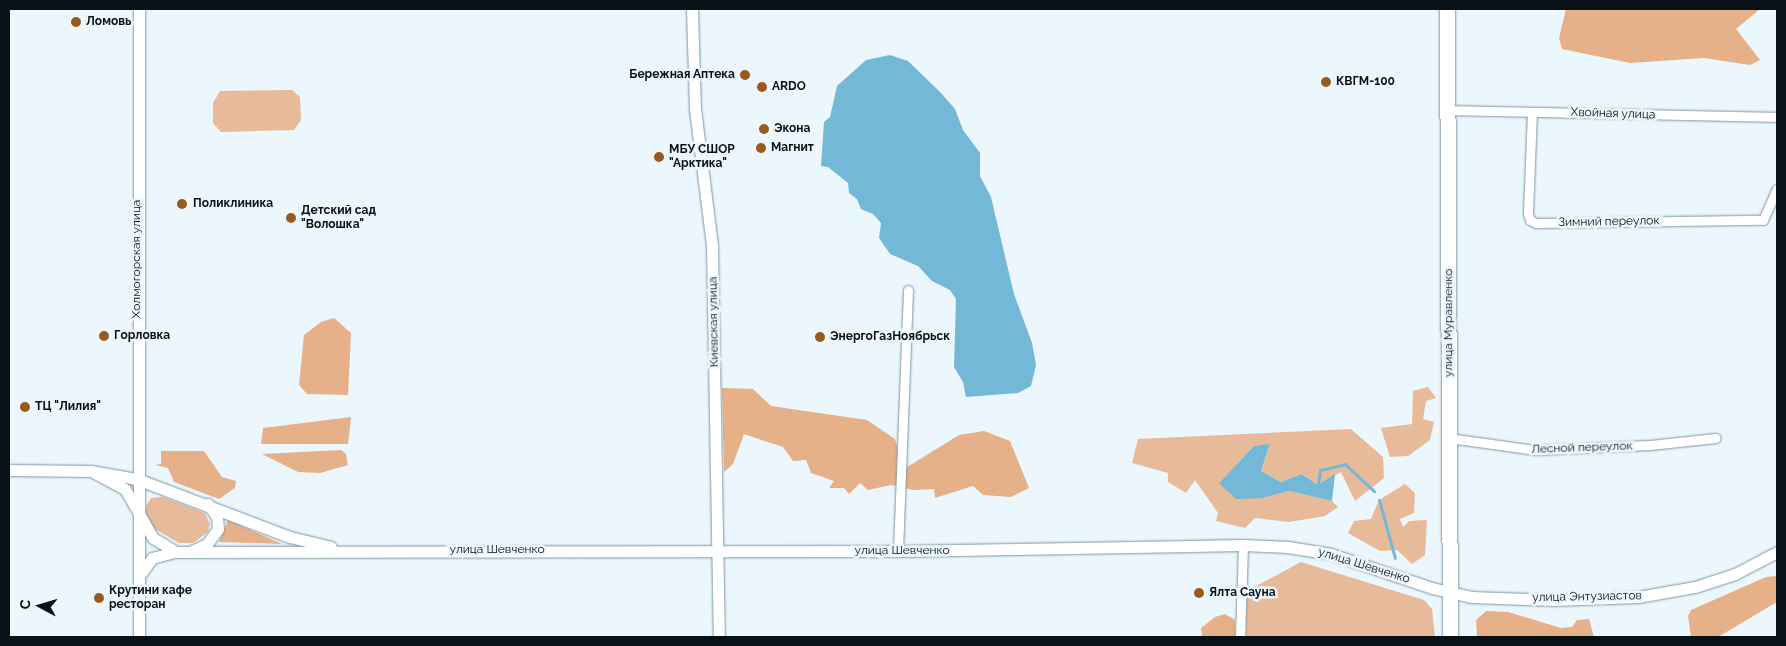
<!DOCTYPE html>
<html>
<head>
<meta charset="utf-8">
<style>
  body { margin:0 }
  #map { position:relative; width:1786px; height:646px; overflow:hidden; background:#ecf7fd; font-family:Raleway,sans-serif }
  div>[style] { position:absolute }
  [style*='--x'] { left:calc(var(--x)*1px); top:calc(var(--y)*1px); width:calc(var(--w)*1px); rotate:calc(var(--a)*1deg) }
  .green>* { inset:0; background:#e7ba99 }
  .forest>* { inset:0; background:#e6b088 }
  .water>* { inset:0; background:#74b8d7 }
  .stream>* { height:3px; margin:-1.5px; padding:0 1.5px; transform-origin:1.5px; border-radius:1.5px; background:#74b8d7 }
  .roads { filter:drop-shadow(0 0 1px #7c96a2) drop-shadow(0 0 1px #7c96a2) }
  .minor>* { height:9px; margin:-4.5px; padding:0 4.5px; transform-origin:4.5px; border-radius:4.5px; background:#fff }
  .tertiary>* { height:11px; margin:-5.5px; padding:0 5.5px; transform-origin:5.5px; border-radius:5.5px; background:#fff }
  .primary>* { height:15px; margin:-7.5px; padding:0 7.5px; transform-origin:7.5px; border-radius:7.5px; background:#fff }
  .dots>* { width:14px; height:14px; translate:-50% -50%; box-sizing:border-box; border:2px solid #ecf7fd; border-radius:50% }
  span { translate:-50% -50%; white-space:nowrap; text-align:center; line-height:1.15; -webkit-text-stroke:5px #ecf7fd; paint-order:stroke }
  .poi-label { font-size:12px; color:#081116; font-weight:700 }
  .left { translate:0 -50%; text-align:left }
  .right { translate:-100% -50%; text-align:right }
  .street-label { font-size:12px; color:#081116 }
  .frame { position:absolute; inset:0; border:10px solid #081116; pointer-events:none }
  .north { position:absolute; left:15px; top:581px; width:50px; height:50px; -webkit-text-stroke:4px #ecf7fd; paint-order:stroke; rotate:276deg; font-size:14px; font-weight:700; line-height:20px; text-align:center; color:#081116 }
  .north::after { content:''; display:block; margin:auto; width:18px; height:22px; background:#081116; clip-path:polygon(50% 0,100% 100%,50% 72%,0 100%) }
</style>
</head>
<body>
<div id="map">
  <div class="green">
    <div style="clip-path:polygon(292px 90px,300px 97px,301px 120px,294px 130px,221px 132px,213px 123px,213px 103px,220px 91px)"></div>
    <div style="clip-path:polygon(1428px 387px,1436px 398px,1426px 401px,1423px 419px,1434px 422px,1430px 440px,1408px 456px,1390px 457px,1381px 428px,1412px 424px,1413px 391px)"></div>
    <div style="clip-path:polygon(1351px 429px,1383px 457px,1384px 478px,1355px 501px,1341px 472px,1318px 485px,1303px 474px,1281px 482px,1261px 471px,1270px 445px,1254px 446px,1220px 482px,1263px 498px,1289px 491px,1332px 501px,1338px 507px,1325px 516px,1289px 522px,1255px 518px,1245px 528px,1216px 521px,1218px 513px,1195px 480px,1186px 493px,1168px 482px,1168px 473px,1132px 463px,1138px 439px)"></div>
    <div style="clip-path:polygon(1405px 484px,1415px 493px,1414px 513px,1400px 519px,1403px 527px,1409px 521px,1427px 520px,1425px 555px,1412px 564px,1397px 550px,1380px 551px,1348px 533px,1354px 521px,1371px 519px,1379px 500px)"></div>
    <div style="clip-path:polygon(163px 497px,205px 513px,210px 524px,208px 532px,193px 543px,179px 543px,153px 528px,145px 516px,146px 506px,151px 498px)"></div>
    <div style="clip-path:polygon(1301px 562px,1424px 600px,1432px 609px,1435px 637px,1246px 637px,1247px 591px)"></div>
  </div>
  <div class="forest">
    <div style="clip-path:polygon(1566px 9px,1760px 9px,1736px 29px,1760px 60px,1750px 65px,1704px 58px,1630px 63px,1562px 49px,1559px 38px)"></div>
    <div style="clip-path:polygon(334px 318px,351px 333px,348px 395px,307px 394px,299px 385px,304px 335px,321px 322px)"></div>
    <div style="clip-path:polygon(722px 388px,753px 389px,771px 406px,867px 420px,895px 439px,904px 469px,959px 435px,984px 431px,1010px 441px,1029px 488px,1011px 497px,983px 495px,973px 486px,935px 498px,934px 489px,913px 490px,891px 485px,868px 490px,860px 483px,849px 494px,844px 488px,829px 488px,834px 481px,811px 473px,806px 460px,793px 461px,783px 447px,744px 434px,733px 464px,724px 472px)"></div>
    <div style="clip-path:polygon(351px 417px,348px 444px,261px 444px,263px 428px)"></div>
    <div style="clip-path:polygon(341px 450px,346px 454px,348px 465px,320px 473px,298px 472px,262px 454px)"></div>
    <div style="clip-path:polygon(161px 451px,204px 451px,222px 477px,236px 481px,235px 488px,219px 499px,174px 482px,168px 468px,155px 465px,161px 464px)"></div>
    <div style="clip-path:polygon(228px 520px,282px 544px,219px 542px)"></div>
    <div style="clip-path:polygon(1777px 576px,1777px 602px,1718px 637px,1691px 637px,1688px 616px,1691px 610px,1766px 577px)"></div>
    <div style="clip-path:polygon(1486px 611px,1508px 612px,1561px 628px,1572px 627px,1577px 620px,1589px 619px,1594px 637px,1477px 637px,1476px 620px)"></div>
    <div style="clip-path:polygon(1225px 614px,1235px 620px,1235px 637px,1202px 637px,1201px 628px,1215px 617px)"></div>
  </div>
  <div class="water">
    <div style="clip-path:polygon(890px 55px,908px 61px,941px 93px,955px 109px,963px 130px,980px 153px,980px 176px,991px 197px,1014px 294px,1032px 343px,1036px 365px,1031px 386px,1018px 393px,966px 397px,963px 382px,954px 367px,956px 299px,950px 290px,932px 281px,918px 266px,890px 254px,879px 238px,881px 223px,873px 214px,861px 209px,857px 199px,849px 193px,848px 183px,828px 167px,821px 166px,824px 122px,830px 117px,837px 86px,866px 60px)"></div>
    <div style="clip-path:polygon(1270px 444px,1261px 471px,1281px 482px,1302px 474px,1318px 485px,1335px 474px,1332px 501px,1289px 491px,1263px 498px,1236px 499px,1219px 483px,1254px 446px)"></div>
  </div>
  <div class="stream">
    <div style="--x:1318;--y:485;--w:15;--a:-82"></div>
    <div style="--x:1320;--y:470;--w:26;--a:-13"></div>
    <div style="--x:1345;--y:464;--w:40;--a:43"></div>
    <div style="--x:1379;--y:500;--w:60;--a:74.6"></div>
  </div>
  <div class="roads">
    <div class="minor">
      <div style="--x:1449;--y:110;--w:328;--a:1.2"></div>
      <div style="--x:1532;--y:112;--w:101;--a:92.3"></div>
      <div style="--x:1528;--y:213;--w:7;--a:74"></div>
      <div style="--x:1530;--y:220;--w:7;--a:27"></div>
      <div style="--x:1536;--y:223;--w:227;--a:-0.8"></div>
      <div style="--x:1763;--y:220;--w:34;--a:-66"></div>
      <div style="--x:1449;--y:438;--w:88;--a:7.9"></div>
      <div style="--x:1536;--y:450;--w:114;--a:-2.5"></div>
      <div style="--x:1650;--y:445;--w:66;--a:-6.1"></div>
      <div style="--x:898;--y:551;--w:261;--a:-87.8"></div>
      <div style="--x:1240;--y:637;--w:92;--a:-88.1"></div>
    </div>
    <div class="tertiary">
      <div style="--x:692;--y:9;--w:100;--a:88.3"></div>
      <div style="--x:695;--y:109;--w:137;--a:82.9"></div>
      <div style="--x:712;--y:245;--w:392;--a:89"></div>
      <div style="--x:9;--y:470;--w:82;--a:0.7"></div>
      <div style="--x:91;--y:471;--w:47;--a:9.9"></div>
      <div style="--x:137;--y:479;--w:164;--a:20.8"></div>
      <div style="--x:290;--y:537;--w:42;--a:13.7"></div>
      <div style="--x:91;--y:471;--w:38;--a:28"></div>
      <div style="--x:125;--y:489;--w:56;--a:60.3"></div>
      <div style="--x:153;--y:538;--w:27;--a:31"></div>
      <div style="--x:176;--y:552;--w:722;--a:-0.08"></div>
      <div style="--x:898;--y:551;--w:345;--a:-1"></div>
      <div style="--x:1243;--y:545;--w:45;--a:2.5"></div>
      <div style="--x:1288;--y:547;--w:44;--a:9.2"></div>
      <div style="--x:1331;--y:554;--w:107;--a:18.6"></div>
      <div style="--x:1432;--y:588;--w:41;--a:12.7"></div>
      <div style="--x:1472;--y:597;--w:82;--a:2.1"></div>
      <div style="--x:1554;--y:600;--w:84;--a:-2"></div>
      <div style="--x:1638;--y:597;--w:58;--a:-10"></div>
      <div style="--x:1695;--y:587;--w:42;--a:-18"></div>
      <div style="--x:1735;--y:574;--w:47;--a:-27.6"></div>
      <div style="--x:192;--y:551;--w:17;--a:-25"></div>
      <div style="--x:207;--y:544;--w:19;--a:-54"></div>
      <div style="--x:218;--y:529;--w:12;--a:-95"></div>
      <div style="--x:217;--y:517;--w:16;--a:-125"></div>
      <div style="--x:139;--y:576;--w:22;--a:-54"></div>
      <div style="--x:152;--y:558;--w:24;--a:-15"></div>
      <div style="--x:139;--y:637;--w:628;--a:-90"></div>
    </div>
    <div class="primary">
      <div style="--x:1447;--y:9;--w:628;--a:89.73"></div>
    </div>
  </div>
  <div class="dots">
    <div style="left:76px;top:22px;background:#995a21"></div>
    <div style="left:745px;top:75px;background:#995a21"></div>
    <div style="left:1326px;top:82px;background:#995a21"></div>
    <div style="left:762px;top:87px;background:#995a21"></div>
    <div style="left:764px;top:129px;background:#995a21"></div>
    <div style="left:761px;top:148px;background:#995a21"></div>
    <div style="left:659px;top:157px;background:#995a21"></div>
    <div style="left:182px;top:204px;background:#995a21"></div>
    <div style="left:291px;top:218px;background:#995a21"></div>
    <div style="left:104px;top:336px;background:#995a21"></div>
    <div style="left:820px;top:337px;background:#995a21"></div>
    <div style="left:25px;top:407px;background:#995a21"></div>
    <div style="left:1199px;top:593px;background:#995a21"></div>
    <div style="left:99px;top:598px;background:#995a21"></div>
  </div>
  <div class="poi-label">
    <span class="left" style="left:86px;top:22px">Ломовь</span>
    <span class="right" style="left:735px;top:75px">Бережная Аптека</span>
    <span class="left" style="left:1336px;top:82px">КВГМ-100</span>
    <span class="left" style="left:772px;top:87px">ARDO</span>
    <span class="left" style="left:774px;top:129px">Экона</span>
    <span class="left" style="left:771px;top:148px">Магнит</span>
    <span class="left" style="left:669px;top:157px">МБУ СШОР<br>"Арктика"</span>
    <span class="left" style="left:193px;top:204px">Поликлиника</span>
    <span class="left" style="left:301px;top:218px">Детский сад<br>"Волошка"</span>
    <span class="left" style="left:114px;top:336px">Горловка</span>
    <span class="left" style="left:830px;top:337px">ЭнергоГазНоябрьск</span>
    <span class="left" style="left:35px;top:407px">ТЦ "Лилия"</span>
    <span class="left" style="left:109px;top:598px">Крутини кафе<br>ресторан</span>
    <span class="left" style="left:1209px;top:593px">Ялта Сауна</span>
  </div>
  <div class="street-label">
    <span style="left:1613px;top:114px;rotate:2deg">Хвойная улица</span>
    <span style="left:1609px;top:222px;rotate:-1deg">Зимний переулок</span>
    <span style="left:137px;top:259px;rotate:-90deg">Холмогорская улица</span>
    <span style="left:714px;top:322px;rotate:-91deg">Киевская улица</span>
    <span style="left:1449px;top:323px;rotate:-90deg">улица Муравленко</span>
    <span style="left:1582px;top:448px;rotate:-2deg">Лесной переулок</span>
    <span style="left:497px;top:550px">улица Шевченко</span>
    <span style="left:902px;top:551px">улица Шевченко</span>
    <span style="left:1364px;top:566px;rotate:17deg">улица Шевченко</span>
    <span style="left:1587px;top:597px;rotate:-1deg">улица Энтузиастов</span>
  </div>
  <div class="frame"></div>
  <div class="north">С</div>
</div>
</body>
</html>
